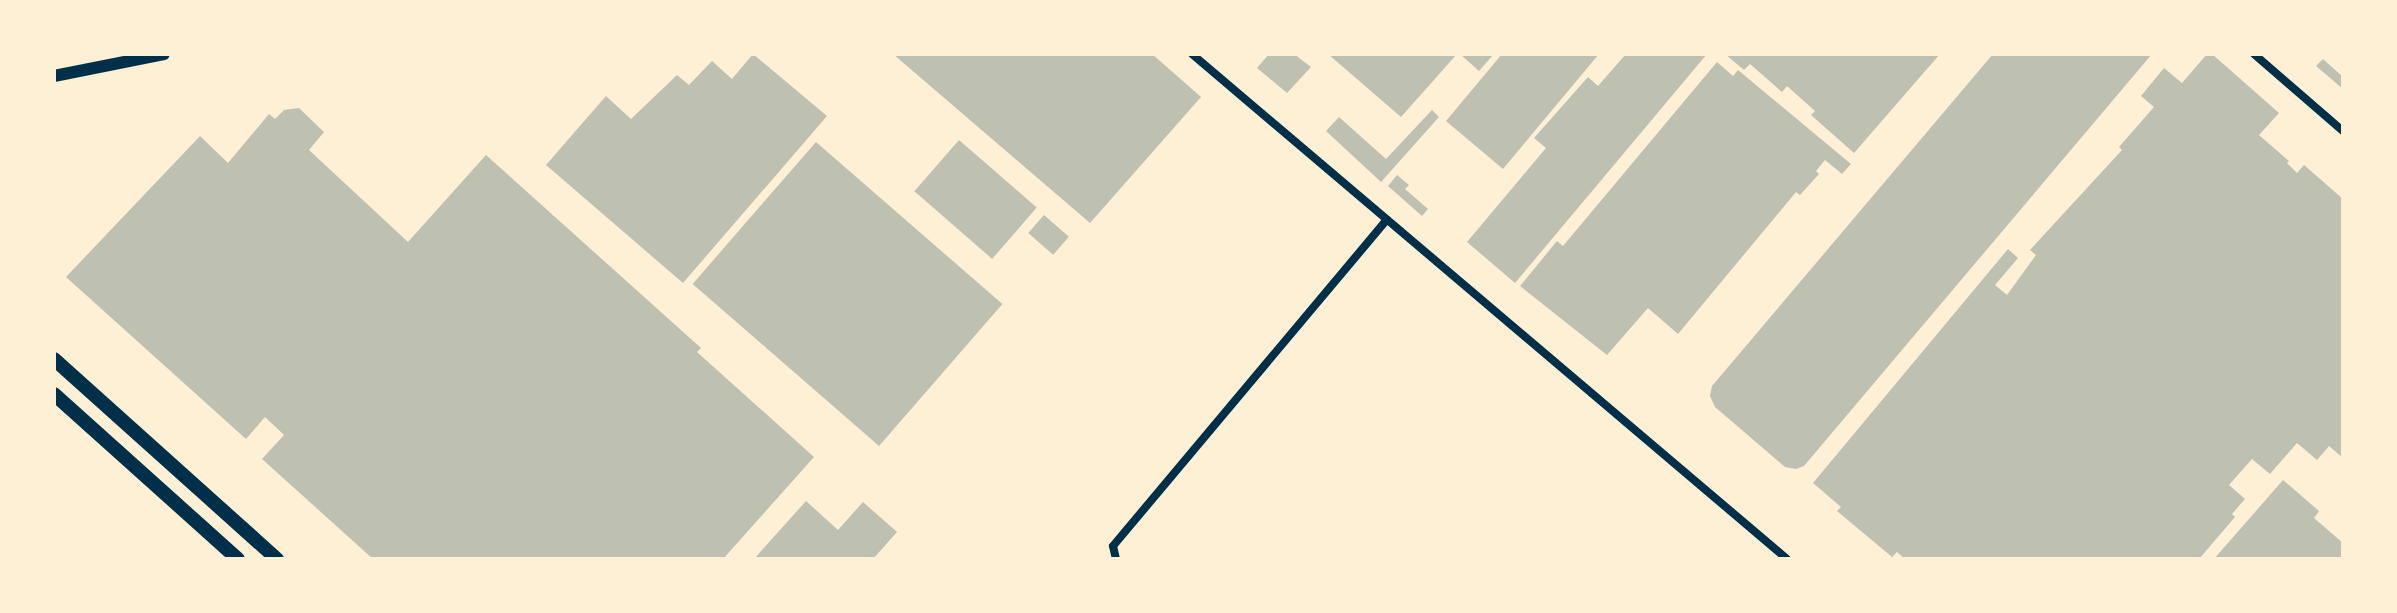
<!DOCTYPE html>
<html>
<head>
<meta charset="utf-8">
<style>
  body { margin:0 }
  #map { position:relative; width:2397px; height:613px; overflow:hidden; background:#fdf0d5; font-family:Figtree,sans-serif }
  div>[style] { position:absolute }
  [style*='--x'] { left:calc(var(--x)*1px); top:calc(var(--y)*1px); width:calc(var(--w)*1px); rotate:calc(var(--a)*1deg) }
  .building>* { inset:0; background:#bec0b2; transform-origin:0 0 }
  .minor>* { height:8px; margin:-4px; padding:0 4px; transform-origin:4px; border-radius:4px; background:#003049 }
  .tertiary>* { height:12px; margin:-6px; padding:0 6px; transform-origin:6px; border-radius:6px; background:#003049 }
  .secondary>* { height:14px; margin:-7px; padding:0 7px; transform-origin:7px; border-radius:7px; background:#003049 }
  span { translate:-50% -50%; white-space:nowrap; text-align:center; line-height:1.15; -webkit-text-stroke:8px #fdf0d5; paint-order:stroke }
  .frame { position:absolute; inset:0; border:56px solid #fdf0d5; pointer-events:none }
</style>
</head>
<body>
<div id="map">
  <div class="building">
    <div style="clip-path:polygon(753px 54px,827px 116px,683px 283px,546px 165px,606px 96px,631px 119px,677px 75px,689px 85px,712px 61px,732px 79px)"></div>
    <div style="clip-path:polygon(893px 54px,1152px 54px,1201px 97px,1090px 223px)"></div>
    <div style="clip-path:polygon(1269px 54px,1294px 54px,1311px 67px,1287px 93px,1257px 68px)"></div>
    <div style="clip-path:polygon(1328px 54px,1457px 54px,1401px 117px)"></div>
    <div style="clip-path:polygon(1460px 54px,1494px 54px,1479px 71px)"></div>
    <div style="clip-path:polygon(1502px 54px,1599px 54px,1503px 169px,1446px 121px)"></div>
    <div style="clip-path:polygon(1626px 54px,1707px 54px,1515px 283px,1467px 242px,1546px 148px,1534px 138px,1588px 77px,1598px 86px)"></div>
    <div style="clip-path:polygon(1725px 54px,1940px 54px,1854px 153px,1811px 115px,1815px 111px,1787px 86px,1782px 92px,1750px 64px,1744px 70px)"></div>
    <div style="clip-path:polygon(1993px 54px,2152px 54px,1804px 466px,1796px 469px,1785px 467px,1715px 407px,1710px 396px,1712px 386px)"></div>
    <div style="clip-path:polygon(2207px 54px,2212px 54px,2279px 113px,2259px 135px,2289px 161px,2287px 163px,2297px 173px,2304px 165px,2343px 199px,2343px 458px,2329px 446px,2317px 460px,2297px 443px,2270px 474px,2252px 459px,2229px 485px,2245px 499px,2232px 514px,2235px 517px,2199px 559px,1905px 559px,1897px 552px,1892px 557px,1837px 511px,1841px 507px,1813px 483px,2008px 249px,2018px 258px,1995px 285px,2007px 295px,2036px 255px,2030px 250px,2122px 150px,2119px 147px,2154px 107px,2141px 96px,2164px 68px,2182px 83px)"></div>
    <div style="clip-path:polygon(2323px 59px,2343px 77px,2343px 89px,2316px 66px)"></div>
    <div style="clip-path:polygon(1717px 62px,1733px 76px,1738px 70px,1851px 164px,1842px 174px,1825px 160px,1816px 171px,1819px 174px,1800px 195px,1796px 192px,1678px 334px,1648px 308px,1607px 355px,1520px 286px,1557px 241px,1563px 246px)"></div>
    <div style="clip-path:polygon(299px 108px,324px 132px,309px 150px,408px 242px,486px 155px,701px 348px,697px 352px,814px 457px,723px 559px,373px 559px,262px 459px,284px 435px,265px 417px,246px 439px,66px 277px,200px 136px,228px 163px,269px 114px,275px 119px,284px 110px)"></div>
    <div style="clip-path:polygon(1432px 110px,1439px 117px,1381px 182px,1326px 131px,1339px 117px,1386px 159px)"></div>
    <div style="left:959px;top:140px;width:103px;height:68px;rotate:41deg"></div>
    <div style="left:816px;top:142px;width:247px;height:188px;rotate:41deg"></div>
    <div style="clip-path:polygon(1397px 175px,1409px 185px,1405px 189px,1428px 209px,1422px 216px,1388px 186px)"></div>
    <div style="left:1044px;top:215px;width:33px;height:24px;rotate:41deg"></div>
    <div style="clip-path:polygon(2283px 480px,2319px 511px,2314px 518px,2343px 543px,2343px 559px,2214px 559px)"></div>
    <div style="clip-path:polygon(806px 501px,838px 530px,863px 502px,897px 532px,873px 559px,754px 559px)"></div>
  </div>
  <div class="minor">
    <div style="--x:1192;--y:54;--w:780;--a:40.32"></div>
    <div style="--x:2254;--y:54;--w:118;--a:40.9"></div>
    <div style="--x:1116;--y:559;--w:13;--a:-103"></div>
    <div style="--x:1113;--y:546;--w:426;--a:-50"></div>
  </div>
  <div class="tertiary">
    <div style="--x:54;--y:76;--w:112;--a:-11.3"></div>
  </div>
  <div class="secondary">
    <div style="--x:54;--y:359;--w:300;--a:41.9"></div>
    <div style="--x:54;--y:394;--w:247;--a:41.9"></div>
  </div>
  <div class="frame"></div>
</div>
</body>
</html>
